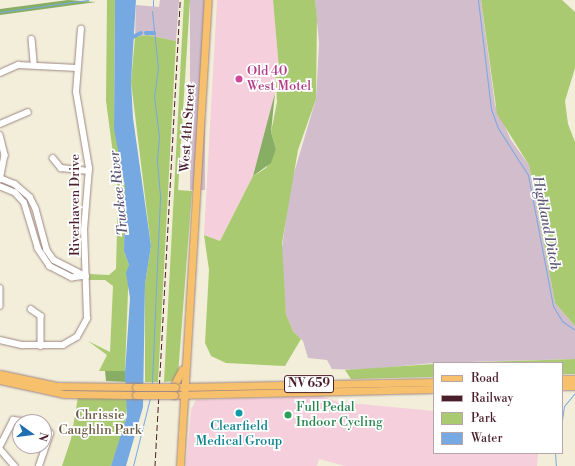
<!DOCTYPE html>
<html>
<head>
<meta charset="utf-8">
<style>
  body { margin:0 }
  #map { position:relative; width:575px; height:466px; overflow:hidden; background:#f2eeda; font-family:"Libre Bodoni",serif }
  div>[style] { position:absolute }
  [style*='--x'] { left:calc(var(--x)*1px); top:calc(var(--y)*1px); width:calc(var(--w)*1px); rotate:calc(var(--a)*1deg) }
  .built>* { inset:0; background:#f5cfdb }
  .industrial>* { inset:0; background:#d1bdcc; transform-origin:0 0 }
  .green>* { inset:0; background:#aaca72 }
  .forest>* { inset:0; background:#87ae64 }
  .water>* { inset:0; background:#76a9e2 }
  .stream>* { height:1px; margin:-0.5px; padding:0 0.5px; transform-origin:0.5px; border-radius:0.5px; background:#76a9e2 }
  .canal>* { height:4px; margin:-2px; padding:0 2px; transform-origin:2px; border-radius:2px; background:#76a9e2 }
  .roads { filter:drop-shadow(0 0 1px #9e8682) drop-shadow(0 0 1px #9e8682) }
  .minor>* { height:5.5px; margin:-2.75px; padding:0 2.75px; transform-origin:2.75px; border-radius:2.75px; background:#fff }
  .major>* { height:7px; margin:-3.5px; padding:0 3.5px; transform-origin:3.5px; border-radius:3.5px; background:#f7c06c }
  .rail>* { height:1px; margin-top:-0.5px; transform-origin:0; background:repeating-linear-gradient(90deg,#4a1f2b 0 6px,transparent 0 9px) }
  .bridges { filter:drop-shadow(0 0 1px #9e8682) drop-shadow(0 0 1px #9e8682) }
  .major-bridge>* { height:7px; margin:-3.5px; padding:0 3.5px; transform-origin:3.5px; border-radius:3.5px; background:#f7c06c }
  .dots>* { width:11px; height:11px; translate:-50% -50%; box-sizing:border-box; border:2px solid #fff; border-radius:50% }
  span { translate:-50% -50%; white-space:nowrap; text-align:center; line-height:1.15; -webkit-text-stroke:3.5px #fff; paint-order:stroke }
  .shield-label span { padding:1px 3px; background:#fff; border:1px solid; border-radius:3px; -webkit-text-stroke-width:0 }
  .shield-label { font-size:12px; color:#4a1f2b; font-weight:700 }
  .hotel-label { font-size:13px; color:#b23c85 }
  .left { translate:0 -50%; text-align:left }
  .street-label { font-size:13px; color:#4a1f2b }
  .leisure-label { font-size:13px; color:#27864d }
  .park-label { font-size:13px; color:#6c5b44 }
  .culture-label { font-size:13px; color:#0d838f }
  .water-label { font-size:14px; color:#5c5674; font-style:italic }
  .legend { position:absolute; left:433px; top:362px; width:130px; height:92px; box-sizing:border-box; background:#fff; border:1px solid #b7a5aa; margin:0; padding:5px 7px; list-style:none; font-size:12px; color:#4a1f2b }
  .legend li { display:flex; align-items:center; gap:8px; height:20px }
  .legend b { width:20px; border:1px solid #b7a5aa }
  .north { position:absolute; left:12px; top:414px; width:40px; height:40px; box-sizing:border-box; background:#fff; border:1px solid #b7a5aa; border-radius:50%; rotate:104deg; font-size:11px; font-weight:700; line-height:16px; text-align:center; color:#4a1f2b }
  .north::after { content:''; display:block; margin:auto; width:14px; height:18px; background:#1f6fb2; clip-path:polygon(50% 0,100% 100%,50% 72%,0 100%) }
</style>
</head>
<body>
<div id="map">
  <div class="built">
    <div style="clip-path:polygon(217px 0,273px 0,279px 69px,275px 70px,274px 102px,253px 176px,220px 241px,204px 235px)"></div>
    <div style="clip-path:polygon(320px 396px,339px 402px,434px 411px,434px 453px,538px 453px,537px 466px,345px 466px,319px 459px,317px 466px,186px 466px,191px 410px,196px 400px)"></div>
  </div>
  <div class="industrial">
    <div style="clip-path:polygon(160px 0,179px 0,176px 41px,147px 35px,135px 37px,136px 5px,159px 7px)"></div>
    <div style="left:190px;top:0;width:15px;height:190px"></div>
    <div style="clip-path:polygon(315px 0,481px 0,495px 105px,511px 140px,529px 165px,555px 303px,575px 326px,575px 359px,434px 363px,360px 370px,332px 369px,327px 360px,308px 358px,303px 341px,293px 331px,286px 314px,281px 254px,291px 183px,316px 99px,319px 43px)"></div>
  </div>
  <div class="green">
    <div style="clip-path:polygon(107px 0,115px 0,114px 129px,118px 140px,125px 186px,124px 251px,129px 265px,125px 371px,99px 371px,107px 355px,88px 341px,110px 352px,113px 286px,105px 280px,89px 280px,89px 274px,109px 275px,116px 269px,118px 191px,106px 101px)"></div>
    <div style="clip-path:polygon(184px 0,190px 0,178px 190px,192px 191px,178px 375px,174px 381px,164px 382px)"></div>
    <div style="clip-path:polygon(273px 0,315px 0,317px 18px,316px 99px,298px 150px,282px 243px,286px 314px,293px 331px,301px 339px,285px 366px,226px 363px,211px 356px,205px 343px,209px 270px,204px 235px,220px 241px,253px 176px,266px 168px,276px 149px,271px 132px,277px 102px,275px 69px,279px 69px)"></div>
    <div style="clip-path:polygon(481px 0,562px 0,575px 12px,575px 68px,565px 101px,568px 124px,575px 142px,575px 326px,555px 303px,529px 165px,497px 114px)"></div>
    <div style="clip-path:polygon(147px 35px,176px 41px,158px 382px,145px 382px,145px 284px,151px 246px,131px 82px,135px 37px)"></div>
    <div style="clip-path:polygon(575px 359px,575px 374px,562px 374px,562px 363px,452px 363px)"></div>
    <div style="clip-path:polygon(434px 364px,434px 377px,351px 379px,345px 370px)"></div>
    <div style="clip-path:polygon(78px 397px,128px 399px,124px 432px,111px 466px,62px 466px,71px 439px)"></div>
  </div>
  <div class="forest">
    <div style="clip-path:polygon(68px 0,96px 2px,0 15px,0 9px)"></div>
    <div style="clip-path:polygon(275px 93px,271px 132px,276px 149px,271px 163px,253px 176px)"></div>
    <div style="clip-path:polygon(105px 371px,125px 371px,126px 382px,106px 381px)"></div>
  </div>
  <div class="water">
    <div style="clip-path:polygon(115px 0,136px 0,131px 82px,133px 118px,151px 246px,145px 284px,143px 407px,126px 466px,111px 466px,127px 416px,125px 373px,130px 298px,126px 273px,129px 265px,124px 251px,125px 186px,114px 129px)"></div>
  </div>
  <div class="stream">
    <div style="--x:478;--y:0;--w:110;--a:83.2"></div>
    <div style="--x:491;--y:109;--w:20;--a:70"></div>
    <div style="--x:498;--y:128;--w:56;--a:57.4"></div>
    <div style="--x:528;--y:175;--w:133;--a:79.2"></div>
    <div style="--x:553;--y:306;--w:17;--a:59"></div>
    <div style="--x:562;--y:321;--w:16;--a:35"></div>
    <div style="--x:153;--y:6;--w:6;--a:-90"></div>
    <div style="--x:152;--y:11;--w:57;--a:84"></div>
    <div style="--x:158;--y:68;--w:28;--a:98"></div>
    <div style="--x:154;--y:96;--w:41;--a:83"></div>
    <div style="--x:159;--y:137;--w:24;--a:95"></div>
    <div style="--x:157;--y:161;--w:37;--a:85"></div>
    <div style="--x:160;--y:198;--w:185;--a:92.5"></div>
    <div style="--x:0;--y:12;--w:89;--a:-7.8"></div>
    <div style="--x:562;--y:420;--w:14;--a:-82"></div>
    <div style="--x:564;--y:406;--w:17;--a:-50"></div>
    <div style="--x:555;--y:453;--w:13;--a:86"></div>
    <div style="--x:133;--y:466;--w:70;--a:-76"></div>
  </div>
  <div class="canal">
    <div style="--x:146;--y:33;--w:8;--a:0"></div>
    <div style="--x:131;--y:38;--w:11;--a:-27"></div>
  </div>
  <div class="roads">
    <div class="minor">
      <div style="--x:32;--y:39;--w:25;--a:85"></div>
      <div style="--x:0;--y:73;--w:20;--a:-24"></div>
      <div style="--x:18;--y:65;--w:59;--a:2.9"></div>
      <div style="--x:0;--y:124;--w:30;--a:-23"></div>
      <div style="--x:0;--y:135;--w:21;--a:76"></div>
      <div style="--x:5;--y:155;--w:25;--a:101"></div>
      <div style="--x:53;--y:158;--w:13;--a:51"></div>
      <div style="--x:61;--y:168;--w:28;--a:6"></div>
      <div style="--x:0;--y:178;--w:16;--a:22"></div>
      <div style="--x:15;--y:184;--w:20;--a:41"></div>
      <div style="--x:30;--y:197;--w:13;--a:63"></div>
      <div style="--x:36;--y:209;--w:42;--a:75"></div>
      <div style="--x:47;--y:250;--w:12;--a:55"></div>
      <div style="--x:54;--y:260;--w:36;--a:27"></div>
      <div style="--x:86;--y:276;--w:14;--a:172"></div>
      <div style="--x:72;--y:278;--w:25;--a:-153"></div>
      <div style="--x:50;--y:267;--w:22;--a:-124"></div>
      <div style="--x:38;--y:249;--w:48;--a:-106.9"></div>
      <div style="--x:24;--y:203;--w:13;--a:-132"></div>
      <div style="--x:15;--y:193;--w:16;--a:-158"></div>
      <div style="--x:0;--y:288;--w:18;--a:90"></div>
      <div style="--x:31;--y:309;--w:12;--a:35"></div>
      <div style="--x:41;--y:316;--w:30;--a:90"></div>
      <div style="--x:0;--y:340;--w:23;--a:13"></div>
      <div style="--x:22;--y:345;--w:41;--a:0"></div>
      <div style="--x:63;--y:345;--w:16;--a:-30"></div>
      <div style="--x:77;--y:337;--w:21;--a:-61"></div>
      <div style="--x:87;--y:319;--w:89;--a:-91.9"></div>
      <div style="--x:84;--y:230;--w:62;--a:-85.4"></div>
      <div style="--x:89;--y:168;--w:77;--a:-99.7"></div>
      <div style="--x:76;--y:92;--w:63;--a:-85.5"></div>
      <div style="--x:0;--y:446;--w:29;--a:-63"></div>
      <div style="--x:13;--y:420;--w:19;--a:6"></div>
      <div style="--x:0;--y:449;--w:23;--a:49"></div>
      <div style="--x:39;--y:466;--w:34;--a:-71"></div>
      <div style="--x:50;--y:434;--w:11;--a:-124"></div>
    </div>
    <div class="major">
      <div style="--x:0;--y:374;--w:58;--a:11.9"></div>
      <div style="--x:57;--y:386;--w:79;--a:0.7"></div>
      <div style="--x:562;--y:379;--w:13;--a:0"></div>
      <div style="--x:0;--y:380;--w:66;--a:12.3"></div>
      <div style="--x:64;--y:394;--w:72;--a:0.8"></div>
      <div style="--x:175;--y:383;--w:15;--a:-62"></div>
      <div style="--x:562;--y:386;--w:13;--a:0"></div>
      <div style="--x:180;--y:387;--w:254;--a:-1.1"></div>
      <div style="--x:174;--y:395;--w:260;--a:-1.3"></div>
      <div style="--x:180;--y:466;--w:467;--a:-86.6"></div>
    </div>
  </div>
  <div class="rail">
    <div style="--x:155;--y:466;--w:467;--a:-86.9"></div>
  </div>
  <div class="bridges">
    <div class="major-bridge">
      <div style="--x:136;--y:387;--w:39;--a:0"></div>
      <div style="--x:136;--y:395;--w:38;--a:0"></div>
    </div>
  </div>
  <div class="dots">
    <div style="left:239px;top:79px;background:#d1479c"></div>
    <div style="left:239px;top:413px;background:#0f9aa8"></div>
    <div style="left:288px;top:415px;background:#2e9e5b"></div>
  </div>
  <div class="shield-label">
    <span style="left:309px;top:384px">NV 659</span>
  </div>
  <div class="hotel-label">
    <span class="left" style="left:247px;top:79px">Old 40<br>West Motel</span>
  </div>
  <div class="street-label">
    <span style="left:188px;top:128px;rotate:-86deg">West 4th Street</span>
    <span style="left:75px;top:205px;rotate:-90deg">Riverhaven Drive</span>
  </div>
  <div class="leisure-label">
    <span class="left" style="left:296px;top:415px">Full Pedal<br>Indoor Cycling</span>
  </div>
  <div class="park-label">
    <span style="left:100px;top:423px">Chrissie<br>Caughlin Park</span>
  </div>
  <div class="culture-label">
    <span style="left:239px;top:434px">Clearfield<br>Medical Group</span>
  </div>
  <div class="water-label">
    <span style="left:119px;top:193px;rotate:-96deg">Truckee River</span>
    <span style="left:546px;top:223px;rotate:79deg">Highland Ditch</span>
  </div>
  <ul class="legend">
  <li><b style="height:5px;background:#f7c06c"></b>Road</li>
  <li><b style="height:5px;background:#4a1f2b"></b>Railway</li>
  <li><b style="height:11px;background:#aaca72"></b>Park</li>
  <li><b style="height:11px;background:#76a9e2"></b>Water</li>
  </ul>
  <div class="north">N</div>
</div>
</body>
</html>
